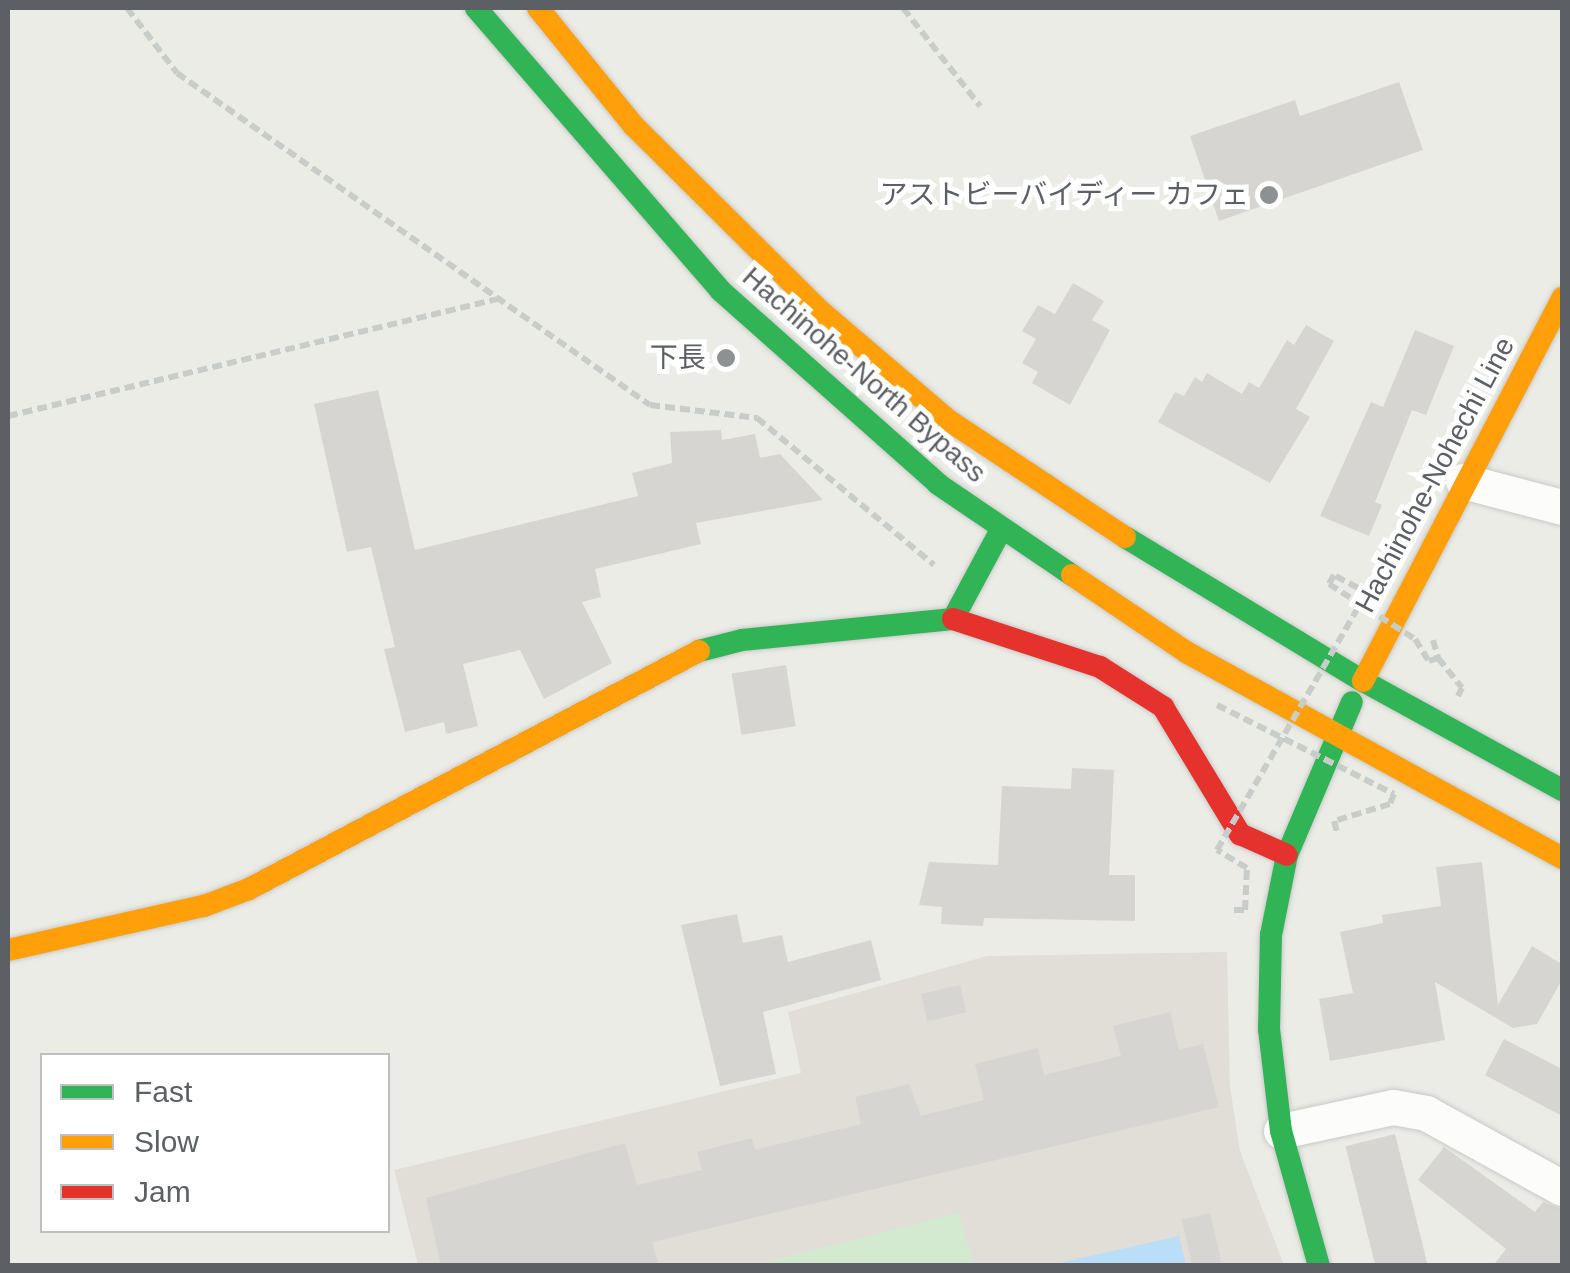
<!DOCTYPE html>
<html>
<head>
<meta charset="utf-8">
<style>
  body { margin:0 }
  #map { position:relative; width:1570px; height:1273px; overflow:hidden; background:#ecece7; font-family:Helvetica,"Noto Sans JP",sans-serif }
  div>[style] { position:absolute }
  [style*='--x'] { left:calc(var(--x)*1px); top:calc(var(--y)*1px); width:calc(var(--w)*1px); rotate:calc(var(--a)*1deg) }
  .education>* { inset:0; background:#e0ded6 }
  .green>* { inset:0; background:#d3ead1 }
  .water>* { inset:0; background:#baddf8 }
  .building>* { inset:0; background:#d6d5d2; transform-origin:0 0 }
  .path>* { height:6px; margin-top:-3px; transform-origin:0; background:repeating-linear-gradient(90deg,#c8cdca 0 10px,transparent 0 15px) }
  .roads { filter:drop-shadow(0 0 2px #c9c9c7) drop-shadow(0 0 2px #c9c9c7) }
  .street>* { height:35px; margin:-17.5px; padding:0 17.5px; transform-origin:17.5px; border-radius:17.5px; background:#fcfcfb }
  .fast>* { height:22px; margin:-11px; padding:0 11px; transform-origin:11px; border-radius:11px; background:#30b455 }
  .slow>* { height:22px; margin:-11px; padding:0 11px; transform-origin:11px; border-radius:11px; background:#ff9f0a }
  .jam>* { height:22px; margin:-11px; padding:0 11px; transform-origin:11px; border-radius:11px; background:#e5322d }
  .path-bridge>* { height:6px; margin-top:-3px; transform-origin:0; background:repeating-linear-gradient(90deg,#c8cdca 0 10px,transparent 0 15px) }
  .dots>* { width:28px; height:28px; translate:-50% -50%; box-sizing:border-box; border:5px solid #fff; border-radius:50% }
  span { translate:-50% -50%; white-space:nowrap; text-align:center; line-height:1.15; -webkit-text-stroke:10px #fff; paint-order:stroke }
  .poi-label { font-size:28px; color:#5c6065 }
  .right { translate:-100% -50%; text-align:right }
  .street-label { font-size:28px; color:#5c6065 }
  .frame { position:absolute; inset:0; border:10px solid #5c6065; pointer-events:none }
  .legend { position:absolute; left:40px; top:1053px; width:350px; height:180px; box-sizing:border-box; background:#fff; border:2px solid #bebfc1; margin:0; padding:12px 18px; list-style:none; font-size:30px; color:#5c6065 }
  .legend li { display:flex; align-items:center; gap:20px; height:50px }
  .legend b { width:50px; border:2px solid #bebfc1 }
</style>
</head>
<body>
<div id="map">
  <div class="education">
    <div style="clip-path:polygon(1227px 952px,1230px 1087px,1240px 1151px,1284px 1265px,418px 1265px,394px 1170px,801px 1073px,788px 1012px,987px 956px)"></div>
  </div>
  <div class="green">
    <div style="clip-path:polygon(959px 1213px,973px 1265px,755px 1265px)"></div>
  </div>
  <div class="water">
    <div style="clip-path:polygon(1179px 1236px,1186px 1265px,1051px 1265px)"></div>
  </div>
  <div class="building">
    <div style="clip-path:polygon(1399px 82px,1423px 150px,1219px 221px,1190px 136px,1295px 100px,1300px 116px)"></div>
    <div style="clip-path:polygon(1073px 283px,1104px 301px,1092px 320px,1110px 330px,1070px 405px,1032px 383px,1038px 372px,1022px 363px,1036px 339px,1022px 331px,1038px 305px,1055px 314px)"></div>
    <div style="clip-path:polygon(1306px 325px,1334px 341px,1296px 409px,1310px 417px,1270px 483px,1158px 422px,1175px 392px,1184px 396px,1195px 377px,1202px 382px,1207px 373px,1242px 394px,1249px 382px,1259px 388px,1287px 340px,1294px 345px)"></div>
    <div style="clip-path:polygon(1415px 330px,1454px 346px,1426px 415px,1412px 410px,1375px 502px,1382px 505px,1369px 536px,1320px 516px,1371px 402px,1383px 407px)"></div>
    <div style="clip-path:polygon(378px 390px,415px 550px,638px 496px,632px 473px,672px 463px,670px 432px,721px 430px,722px 440px,755px 434px,760px 458px,780px 454px,823px 500px,696px 523px,701px 544px,595px 569px,601px 597px,582px 602px,612px 663px,544px 699px,520px 650px,463px 664px,478px 726px,446px 734px,444px 722px,405px 732px,384px 649px,395px 647px,371px 547px,347px 552px,314px 404px)"></div>
    <div style="left:786px;top:665px;width:62px;height:55px;rotate:81deg"></div>
    <div style="clip-path:polygon(1072px 768px,1114px 770px,1109px 875px,1135px 875px,1135px 921px,984px 918px,983px 926px,941px 924px,942px 907px,919px 905px,929px 862px,998px 865px,1002px 786px,1071px 789px)"></div>
    <div style="clip-path:polygon(1482px 862px,1498px 1005px,1532px 946px,1562px 964px,1562px 980px,1537px 1024px,1513px 1028px,1435px 982px,1445px 1040px,1330px 1061px,1319px 999px,1353px 993px,1340px 932px,1383px 923px,1382px 915px,1441px 906px,1436px 867px)"></div>
    <div style="clip-path:polygon(737px 914px,743px 943px,782px 935px,788px 962px,871px 940px,881px 980px,763px 1012px,776px 1074px,720px 1086px,681px 925px)"></div>
    <div style="left:960px;top:985px;width:28px;height:40px;rotate:77deg"></div>
    <div style="clip-path:polygon(1170px 1012px,1179px 1050px,1203px 1044px,1219px 1107px,652px 1242px,659px 1266px,441px 1266px,426px 1198px,625px 1143px,637px 1185px,702px 1170px,697px 1152px,752px 1138px,755px 1150px,861px 1124px,855px 1097px,909px 1084px,921px 1116px,984px 1100px,975px 1064px,1038px 1048px,1044px 1075px,1121px 1056px,1113px 1026px)"></div>
    <div style="clip-path:polygon(1504px 1039px,1562px 1069px,1562px 1116px,1485px 1075px)"></div>
    <div style="left:1395px;top:1134px;width:136px;height:51px;rotate:76deg"></div>
    <div style="clip-path:polygon(1444px 1147px,1535px 1212px,1543px 1202px,1562px 1209px,1562px 1266px,1493px 1266px,1506px 1249px,1418px 1180px)"></div>
    <div style="left:1210px;top:1213px;width:54px;height:29px;rotate:77deg"></div>
  </div>
  <div class="path">
    <div style="--x:127;--y:8;--w:82;--a:52.4"></div>
    <div style="--x:177;--y:73;--w:578;--a:35.07"></div>
    <div style="--x:650;--y:405;--w:108;--a:6.9"></div>
    <div style="--x:757;--y:418;--w:230;--a:39.7"></div>
    <div style="--x:903;--y:8;--w:125;--a:51.8"></div>
    <div style="--x:8;--y:416;--w:504;--a:-13.43"></div>
    <div style="--x:1433;--y:640;--w:19;--a:74"></div>
  </div>
  <div class="roads">
    <div class="street">
      <div style="--x:1463;--y:481;--w:102;--a:14.7"></div>
      <div style="--x:1281;--y:1131;--w:115;--a:-12.1"></div>
      <div style="--x:1393;--y:1107;--w:34;--a:10"></div>
      <div style="--x:1426;--y:1113;--w:155;--a:28.9"></div>
    </div>
    <div class="fast">
      <div style="--x:476;--y:8;--w:374;--a:49.1"></div>
      <div style="--x:721;--y:291;--w:290;--a:41.6"></div>
      <div style="--x:938;--y:484;--w:162;--a:34.2"></div>
      <div style="--x:1125;--y:537;--w:278;--a:31.2"></div>
      <div style="--x:1363;--y:681;--w:227;--a:28.7"></div>
      <div style="--x:699;--y:651;--w:44;--a:-14.3"></div>
      <div style="--x:742;--y:640;--w:212;--a:-5.7"></div>
      <div style="--x:953;--y:619;--w:101;--a:-61.7"></div>
      <div style="--x:1319;--y:1266;--w:140;--a:-105.7"></div>
      <div style="--x:1281;--y:1131;--w:103;--a:-96.7"></div>
      <div style="--x:1269;--y:1029;--w:94;--a:-88.8"></div>
      <div style="--x:1271;--y:935;--w:82;--a:-78.7"></div>
      <div style="--x:1287;--y:855;--w:166;--a:-67"></div>
    </div>
    <div class="slow">
      <div style="--x:538;--y:8;--w:152;--a:50.9"></div>
      <div style="--x:634;--y:126;--w:260;--a:44.8"></div>
      <div style="--x:818;--y:309;--w:171;--a:40.5"></div>
      <div style="--x:948;--y:420;--w:212;--a:33.5"></div>
      <div style="--x:1072;--y:575;--w:138;--a:34"></div>
      <div style="--x:1186;--y:652;--w:429;--a:28.7"></div>
      <div style="--x:1363;--y:681;--w:432;--a:-62.5"></div>
      <div style="--x:8;--y:950;--w:201;--a:-12.7"></div>
      <div style="--x:204;--y:906;--w:48;--a:-20.7"></div>
      <div style="--x:249;--y:889;--w:509;--a:-27.87"></div>
    </div>
    <div class="jam">
      <div style="--x:953;--y:619;--w:155;--a:18.1"></div>
      <div style="--x:1100;--y:667;--w:75;--a:32.4"></div>
      <div style="--x:1163;--y:707;--w:149;--a:58.8"></div>
      <div style="--x:1240;--y:834;--w:51;--a:24.1"></div>
    </div>
  </div>
  <div class="path-bridge">
    <div style="--x:1371;--y:595;--w:42;--a:-151.6"></div>
    <div style="--x:1334;--y:575;--w:10;--a:119"></div>
    <div style="--x:1329;--y:584;--w:102;--a:32.6"></div>
    <div style="--x:1415;--y:639;--w:26;--a:58"></div>
    <div style="--x:1429;--y:661;--w:9;--a:-18"></div>
    <div style="--x:1438;--y:658;--w:38;--a:51"></div>
    <div style="--x:1462;--y:688;--w:9;--a:117"></div>
    <div style="--x:1217;--y:705;--w:198;--a:26.7"></div>
    <div style="--x:1394;--y:794;--w:11;--a:112"></div>
    <div style="--x:1390;--y:804;--w:59;--a:163.1"></div>
    <div style="--x:1334;--y:821;--w:11;--a:75"></div>
    <div style="--x:1234;--y:910;--w:11;--a:0"></div>
    <div style="--x:1245;--y:910;--w:42;--a:-87.3"></div>
    <div style="--x:1247;--y:868;--w:35;--a:-149"></div>
    <div style="--x:1217;--y:850;--w:285;--a:-59.8"></div>
  </div>
  <div class="dots">
    <div style="left:1269px;top:195px;background:#8e9192"></div>
    <div style="left:726px;top:358px;background:#8e9192"></div>
  </div>
  <div class="poi-label">
    <span class="right" style="left:1249px;top:195px">アストビーバイディー カフェ</span>
    <span class="right" style="left:706px;top:358px">下長</span>
  </div>
  <div class="street-label">
    <span style="left:864px;top:375px;rotate:41deg">Hachinohe-North Bypass</span>
    <span style="left:1435px;top:475px;rotate:-62deg">Hachinohe-Nohechi Line</span>
  </div>
  <div class="frame"></div>
  <ul class="legend">
  <li><b style="height:12px;background:#30b455"></b>Fast</li>
  <li><b style="height:12px;background:#ff9f0a"></b>Slow</li>
  <li><b style="height:12px;background:#e5322d"></b>Jam</li>
  </ul>
</div>
</body>
</html>
